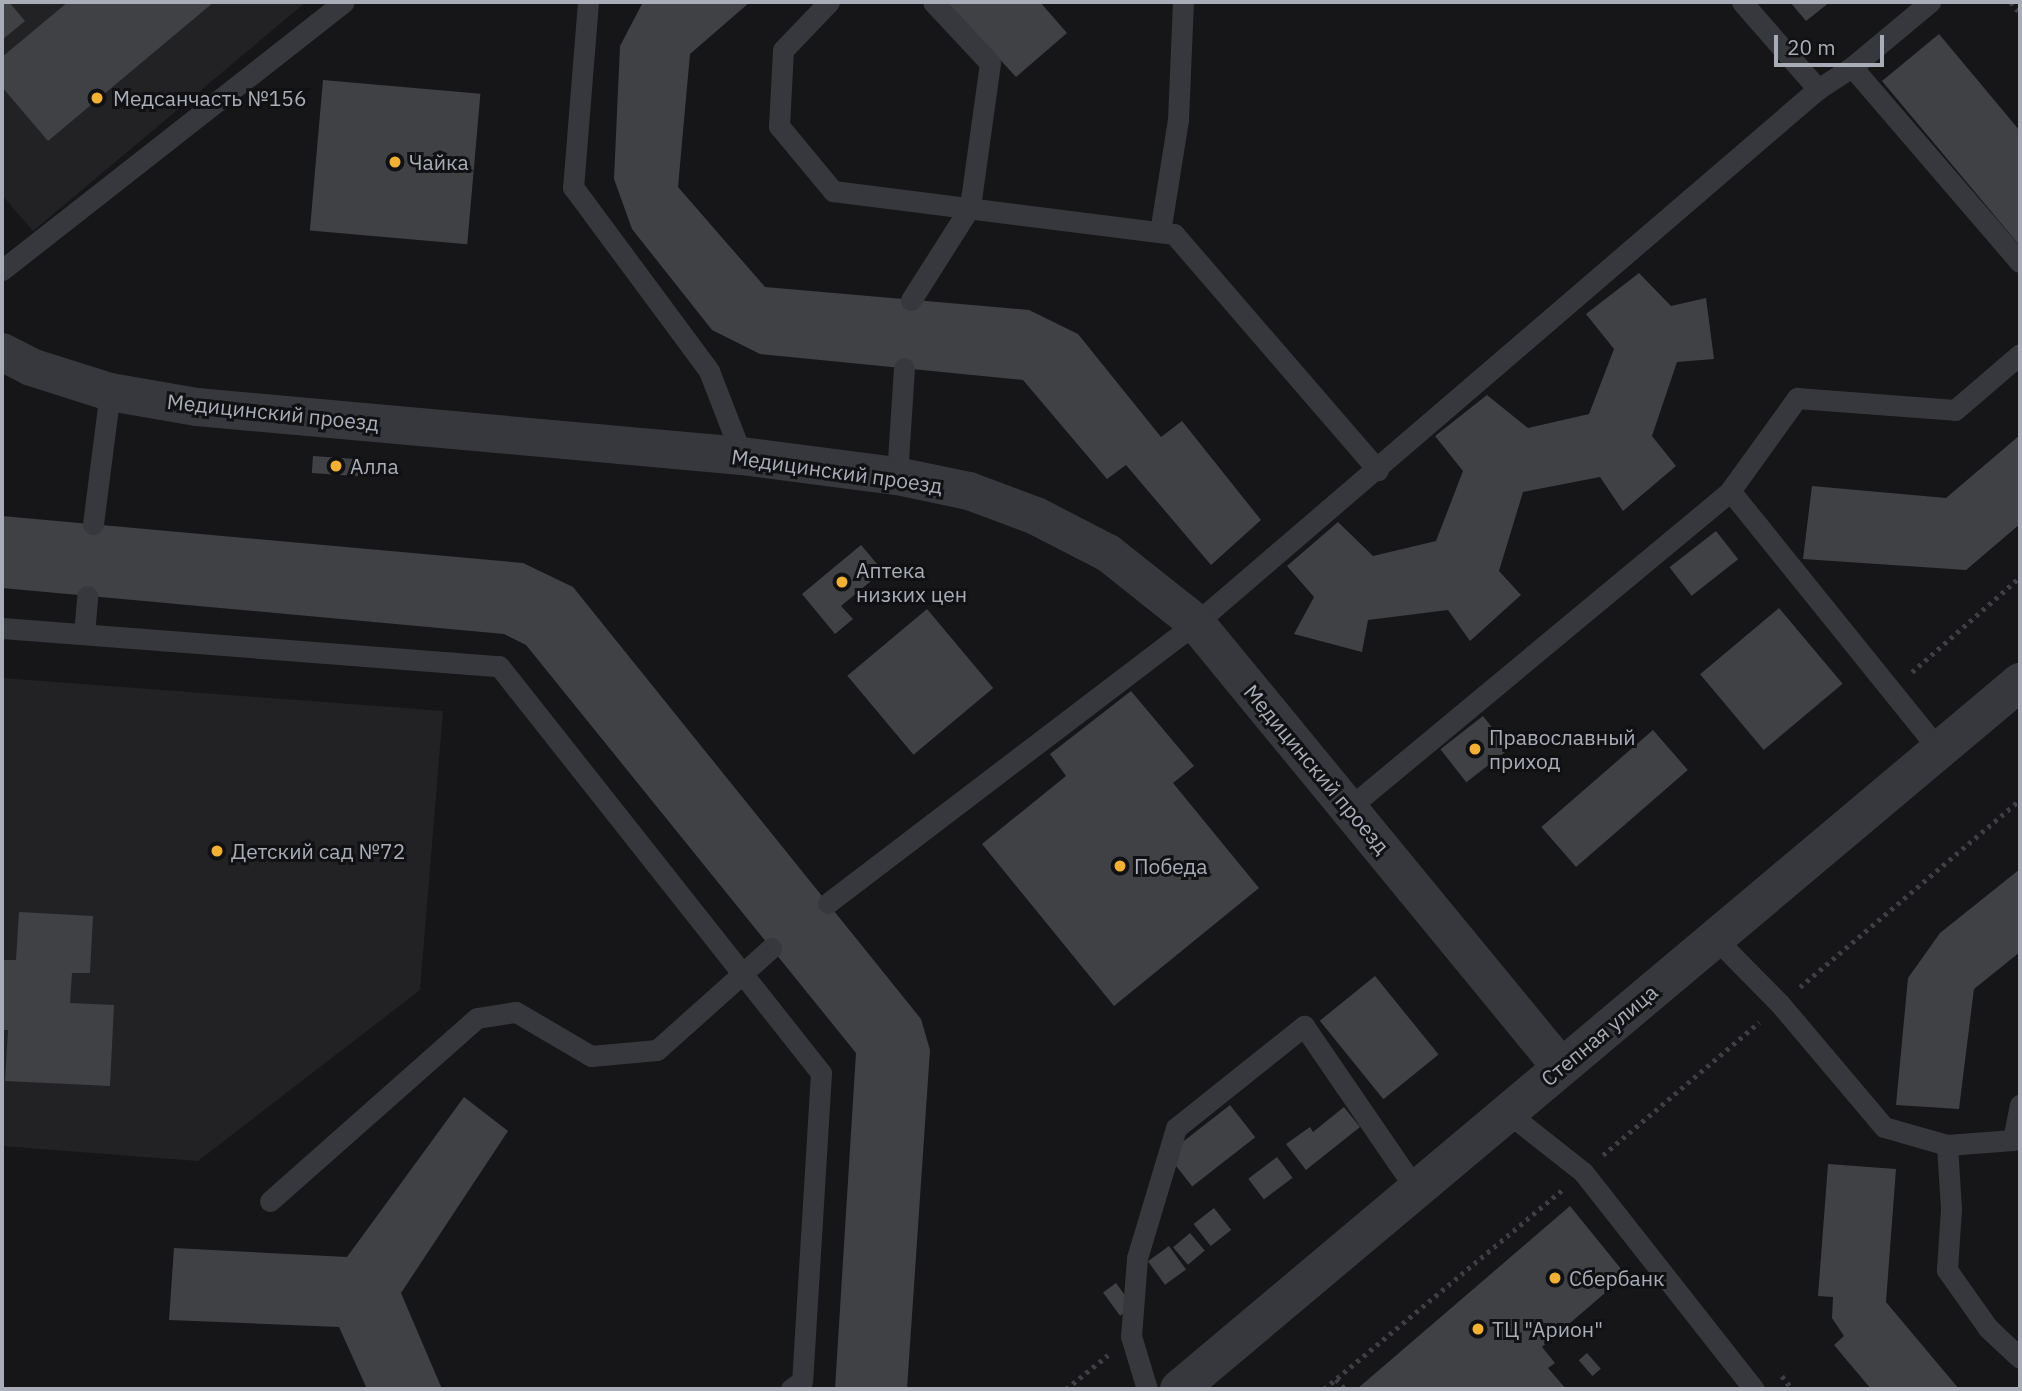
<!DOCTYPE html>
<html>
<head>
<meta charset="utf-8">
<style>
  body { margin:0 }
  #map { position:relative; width:2022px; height:1391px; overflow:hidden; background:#161618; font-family:"IBM Plex Sans",sans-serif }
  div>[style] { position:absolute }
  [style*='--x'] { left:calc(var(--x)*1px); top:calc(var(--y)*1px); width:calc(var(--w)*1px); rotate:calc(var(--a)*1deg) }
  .built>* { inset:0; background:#222225 }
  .building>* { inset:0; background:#404145; transform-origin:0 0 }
  .path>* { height:4.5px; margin-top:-2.25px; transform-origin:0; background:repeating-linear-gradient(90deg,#3d3f44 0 3.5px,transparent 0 8.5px) }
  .service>* { height:21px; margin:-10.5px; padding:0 10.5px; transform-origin:10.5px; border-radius:10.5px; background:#37383d }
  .minor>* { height:38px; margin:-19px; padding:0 19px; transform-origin:19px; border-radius:19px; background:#37383d }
  .tertiary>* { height:38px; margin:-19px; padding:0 19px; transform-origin:19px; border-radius:19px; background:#37383d }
  .dots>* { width:19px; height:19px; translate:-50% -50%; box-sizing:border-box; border:4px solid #111113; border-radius:50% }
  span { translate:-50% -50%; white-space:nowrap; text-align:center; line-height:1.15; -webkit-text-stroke:6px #111113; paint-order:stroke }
  .poi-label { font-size:21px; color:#a8adb8 }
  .left { translate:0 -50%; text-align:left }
  .street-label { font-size:21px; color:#a8adb8 }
  .frame { position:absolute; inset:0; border:4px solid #a8adb8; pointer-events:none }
  .scale { position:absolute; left:1774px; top:35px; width:110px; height:32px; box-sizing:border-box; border:4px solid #a8adb8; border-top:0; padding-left:9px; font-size:21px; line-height:24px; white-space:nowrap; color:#a8adb8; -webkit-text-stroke:5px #111113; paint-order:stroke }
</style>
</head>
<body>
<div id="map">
  <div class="built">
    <div style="clip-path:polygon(2px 2px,306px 2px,33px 231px,2px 195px)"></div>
    <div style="clip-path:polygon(2px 678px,443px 711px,420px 990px,198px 1161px,2px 1146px)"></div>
  </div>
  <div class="building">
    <div style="clip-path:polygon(2px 2px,9px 2px,25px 21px,2px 40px)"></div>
    <div style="clip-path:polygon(68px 2px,214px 2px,48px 141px,2px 87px,2px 57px)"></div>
    <div style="clip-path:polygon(643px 2px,750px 2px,690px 54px,678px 187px,765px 287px,1029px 310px,1078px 334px,1161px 437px,1182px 421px,1261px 520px,1211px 565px,1126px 465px,1107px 479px,1023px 380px,760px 354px,712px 330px,632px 229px,614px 179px,620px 46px)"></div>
    <div style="clip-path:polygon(947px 2px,1040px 2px,1067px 33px,1016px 77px)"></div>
    <div style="clip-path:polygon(1790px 2px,1830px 2px,1806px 21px)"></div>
    <div style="clip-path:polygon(1939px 34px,2020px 131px,2020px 246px,1882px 81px)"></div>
    <div style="left:323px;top:80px;width:158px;height:151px;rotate:5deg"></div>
    <div style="clip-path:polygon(1639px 273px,1671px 306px,1706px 298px,1714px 359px,1677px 362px,1652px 436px,1676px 466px,1623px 511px,1600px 477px,1523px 492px,1499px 571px,1521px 595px,1470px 641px,1448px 610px,1368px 620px,1362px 652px,1294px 634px,1314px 597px,1287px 566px,1338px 522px,1373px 556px,1436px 541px,1463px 471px,1435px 436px,1487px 395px,1528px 428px,1589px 414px,1614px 349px,1586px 314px)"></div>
    <div style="clip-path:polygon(2020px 435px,2020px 524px,1966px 570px,1803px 559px,1812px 486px,1946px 498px)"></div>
    <div style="left:313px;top:456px;width:46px;height:17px;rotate:4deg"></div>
    <div style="clip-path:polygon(2px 516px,523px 563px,573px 587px,921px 1019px,930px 1050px,907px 1389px,835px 1389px,856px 1053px,526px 645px,504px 634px,2px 588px)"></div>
    <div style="left:1716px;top:531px;width:36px;height:59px;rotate:52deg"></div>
    <div style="clip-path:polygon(861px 545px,883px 571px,841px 606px,853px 619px,835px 634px,802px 594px)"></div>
    <div style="left:1779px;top:608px;width:99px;height:103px;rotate:50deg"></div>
    <div style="left:927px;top:609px;width:103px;height:104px;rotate:50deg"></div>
    <div style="clip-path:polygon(1131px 691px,1194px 766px,1173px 783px,1259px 888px,1114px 1006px,982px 844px,1066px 776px,1050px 754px)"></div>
    <div style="left:1483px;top:716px;width:42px;height:54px;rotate:52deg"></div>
    <div style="left:1653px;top:730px;width:53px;height:148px;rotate:49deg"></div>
    <div style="clip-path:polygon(2020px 869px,2020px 952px,1974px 989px,1959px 1109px,1896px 1105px,1908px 978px,1940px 933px)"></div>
    <div style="clip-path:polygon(19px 912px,93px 916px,90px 973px,72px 973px,70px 1003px,114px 1005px,110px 1086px,5px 1081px,8px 1030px,2px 1030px,2px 960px,16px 960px)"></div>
    <div style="left:1375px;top:976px;width:101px;height:71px;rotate:51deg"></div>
    <div style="clip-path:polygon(464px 1097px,508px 1131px,401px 1293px,442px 1389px,367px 1389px,339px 1327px,169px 1320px,174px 1248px,347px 1257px)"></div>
    <div style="left:1230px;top:1105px;width:41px;height:80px;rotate:52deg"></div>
    <div style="clip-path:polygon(1344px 1107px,1360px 1127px,1306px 1170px,1286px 1144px,1310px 1127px,1313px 1132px)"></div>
    <div style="left:1277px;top:1157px;width:26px;height:36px;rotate:53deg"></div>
    <div style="clip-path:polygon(1828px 1164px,1896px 1169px,1886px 1302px,1959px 1389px,1871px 1389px,1834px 1345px,1844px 1336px,1832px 1318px,1833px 1297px,1818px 1296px)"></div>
    <div style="clip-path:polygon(1570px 1206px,1626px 1275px,1542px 1347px,1555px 1363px,1548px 1368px,1566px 1389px,1357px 1389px)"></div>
    <div style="left:1214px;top:1208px;width:28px;height:26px;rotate:52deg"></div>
    <div style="left:1190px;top:1233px;width:23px;height:22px;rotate:50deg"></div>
    <div style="left:1169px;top:1246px;width:29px;height:26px;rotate:54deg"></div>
    <div style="left:1116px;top:1283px;width:29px;height:16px;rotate:54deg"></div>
    <div style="left:1587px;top:1353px;width:21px;height:11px;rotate:49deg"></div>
  </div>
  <div class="path">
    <div style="--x:2011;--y:2;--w:14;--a:51"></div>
    <div style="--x:1912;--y:672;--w:144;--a:-41.3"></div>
    <div style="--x:1800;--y:987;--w:289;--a:-40.4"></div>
    <div style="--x:1603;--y:1155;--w:205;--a:-40.4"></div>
    <div style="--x:1782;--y:1376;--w:16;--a:52"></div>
    <div style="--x:1336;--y:1379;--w:13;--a:48"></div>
    <div style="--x:1066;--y:1389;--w:54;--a:-39"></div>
    <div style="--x:1324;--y:1389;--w:310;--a:-39.9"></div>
  </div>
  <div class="service">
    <div style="--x:588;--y:2;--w:186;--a:94.6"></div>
    <div style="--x:573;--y:187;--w:229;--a:53.5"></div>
    <div style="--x:709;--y:371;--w:91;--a:68.8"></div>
    <div style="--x:829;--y:2;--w:66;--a:133.8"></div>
    <div style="--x:783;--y:50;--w:76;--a:93"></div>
    <div style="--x:779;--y:126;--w:85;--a:50.3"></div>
    <div style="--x:833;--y:191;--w:344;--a:7.2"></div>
    <div style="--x:1174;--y:234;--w:312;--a:49.2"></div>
    <div style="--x:1742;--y:2;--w:116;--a:48.9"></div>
    <div style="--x:1852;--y:67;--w:257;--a:49.3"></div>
    <div style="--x:1160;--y:232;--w:113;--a:-80.9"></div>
    <div style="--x:1178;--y:120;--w:118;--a:-87.6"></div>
    <div style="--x:2;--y:270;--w:434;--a:-38.1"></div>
    <div style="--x:911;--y:300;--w:110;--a:-57.6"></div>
    <div style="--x:970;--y:207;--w:145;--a:-82.1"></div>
    <div style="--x:990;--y:63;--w:83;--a:-133.1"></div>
    <div style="--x:897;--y:476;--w:108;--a:-86.3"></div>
    <div style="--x:93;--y:524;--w:133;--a:-82.7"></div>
    <div style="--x:2;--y:628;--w:498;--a:4.4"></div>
    <div style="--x:499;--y:666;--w:519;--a:51.65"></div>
    <div style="--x:821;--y:1073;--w:309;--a:93.5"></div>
    <div style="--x:802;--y:1381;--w:14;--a:144"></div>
    <div style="--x:84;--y:634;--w:38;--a:-85"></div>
    <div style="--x:1940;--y:751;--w:334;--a:-128.9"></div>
    <div style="--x:1730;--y:491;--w:115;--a:-54.2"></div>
    <div style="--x:1797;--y:398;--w:158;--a:4.3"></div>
    <div style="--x:1955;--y:410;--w:86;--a:-40.7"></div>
    <div style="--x:1350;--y:807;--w:494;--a:-39.7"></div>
    <div style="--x:828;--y:903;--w:462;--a:-37.3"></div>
    <div style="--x:1196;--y:623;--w:820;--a:-40.65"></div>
    <div style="--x:1818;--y:89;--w:40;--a:-32.9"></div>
    <div style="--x:1852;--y:67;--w:102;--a:-39.8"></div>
    <div style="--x:1716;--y:939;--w:91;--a:45.4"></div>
    <div style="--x:1780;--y:1004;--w:161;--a:49.8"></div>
    <div style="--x:1884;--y:1127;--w:66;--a:15.9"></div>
    <div style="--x:1947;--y:1145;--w:66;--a:-4.3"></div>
    <div style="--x:2013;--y:1140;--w:36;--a:-79"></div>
    <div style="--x:1507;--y:1112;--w:97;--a:38.3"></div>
    <div style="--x:1583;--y:1172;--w:276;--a:51.8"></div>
    <div style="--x:1947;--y:1145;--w:64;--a:86.4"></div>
    <div style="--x:1951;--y:1209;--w:61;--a:93.8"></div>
    <div style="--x:1947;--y:1270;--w:71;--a:54.7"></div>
    <div style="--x:1988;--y:1328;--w:44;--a:43.2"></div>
    <div style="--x:270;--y:1201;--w:276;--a:-41.5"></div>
    <div style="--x:477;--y:1018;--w:39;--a:-9"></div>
    <div style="--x:516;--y:1012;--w:87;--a:30.4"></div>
    <div style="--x:591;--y:1056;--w:66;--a:-5.2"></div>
    <div style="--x:657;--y:1050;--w:153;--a:-41.8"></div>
    <div style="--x:1147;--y:1389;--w:55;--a:-106.8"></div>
    <div style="--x:1131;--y:1336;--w:78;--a:-85.6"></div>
    <div style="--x:1137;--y:1258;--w:136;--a:-73.3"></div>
    <div style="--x:1176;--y:1128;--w:164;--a:-38.6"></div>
    <div style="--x:1304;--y:1026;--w:200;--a:55.6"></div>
  </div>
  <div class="minor">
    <div style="--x:2;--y:352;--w:33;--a:27"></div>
    <div style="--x:31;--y:367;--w:83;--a:17.6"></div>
    <div style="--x:110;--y:392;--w:88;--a:9.8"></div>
    <div style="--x:197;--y:407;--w:547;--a:5.14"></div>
    <div style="--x:742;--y:456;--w:156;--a:7.4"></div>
    <div style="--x:897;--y:476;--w:74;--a:11.8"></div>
    <div style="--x:969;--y:491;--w:72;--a:20.5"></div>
    <div style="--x:1036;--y:516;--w:81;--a:27.2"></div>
    <div style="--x:1108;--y:553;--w:112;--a:38.5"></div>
    <div style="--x:1196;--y:623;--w:575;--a:50.58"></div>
  </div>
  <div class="tertiary">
    <div style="--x:1179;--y:1389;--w:1099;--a:-40.05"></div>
  </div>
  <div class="dots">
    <div style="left:97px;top:98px;background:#f2b134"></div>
    <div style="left:395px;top:162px;background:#f2b134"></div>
    <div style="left:336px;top:466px;background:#f2b134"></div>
    <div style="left:842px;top:582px;background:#f2b134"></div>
    <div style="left:1475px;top:749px;background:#f2b134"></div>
    <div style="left:217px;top:851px;background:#f2b134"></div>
    <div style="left:1120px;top:866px;background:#f2b134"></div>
    <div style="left:1555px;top:1278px;background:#f2b134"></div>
    <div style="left:1478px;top:1329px;background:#f2b134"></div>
  </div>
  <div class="poi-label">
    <span class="left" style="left:113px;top:98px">Медсанчасть №156</span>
    <span class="left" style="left:409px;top:162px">Чайка</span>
    <span class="left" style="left:350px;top:466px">Алла</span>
    <span class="left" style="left:856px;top:582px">Аптека<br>низких цен</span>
    <span class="left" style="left:1489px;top:749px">Православный<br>приход</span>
    <span class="left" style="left:231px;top:851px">Детский сад №72</span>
    <span class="left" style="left:1134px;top:866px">Победа</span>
    <span class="left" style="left:1569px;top:1278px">Сбербанк</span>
    <span class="left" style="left:1492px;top:1329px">ТЦ "Арион"</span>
  </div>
  <div class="street-label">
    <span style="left:273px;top:412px;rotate:6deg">Медицинский проезд</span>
    <span style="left:837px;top:471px;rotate:8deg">Медицинский проезд</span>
    <span style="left:1317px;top:769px;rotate:50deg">Медицинский проезд</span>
    <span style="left:1599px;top:1035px;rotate:-40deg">Степная улица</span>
  </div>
  <div class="frame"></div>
  <div class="scale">20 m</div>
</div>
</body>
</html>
